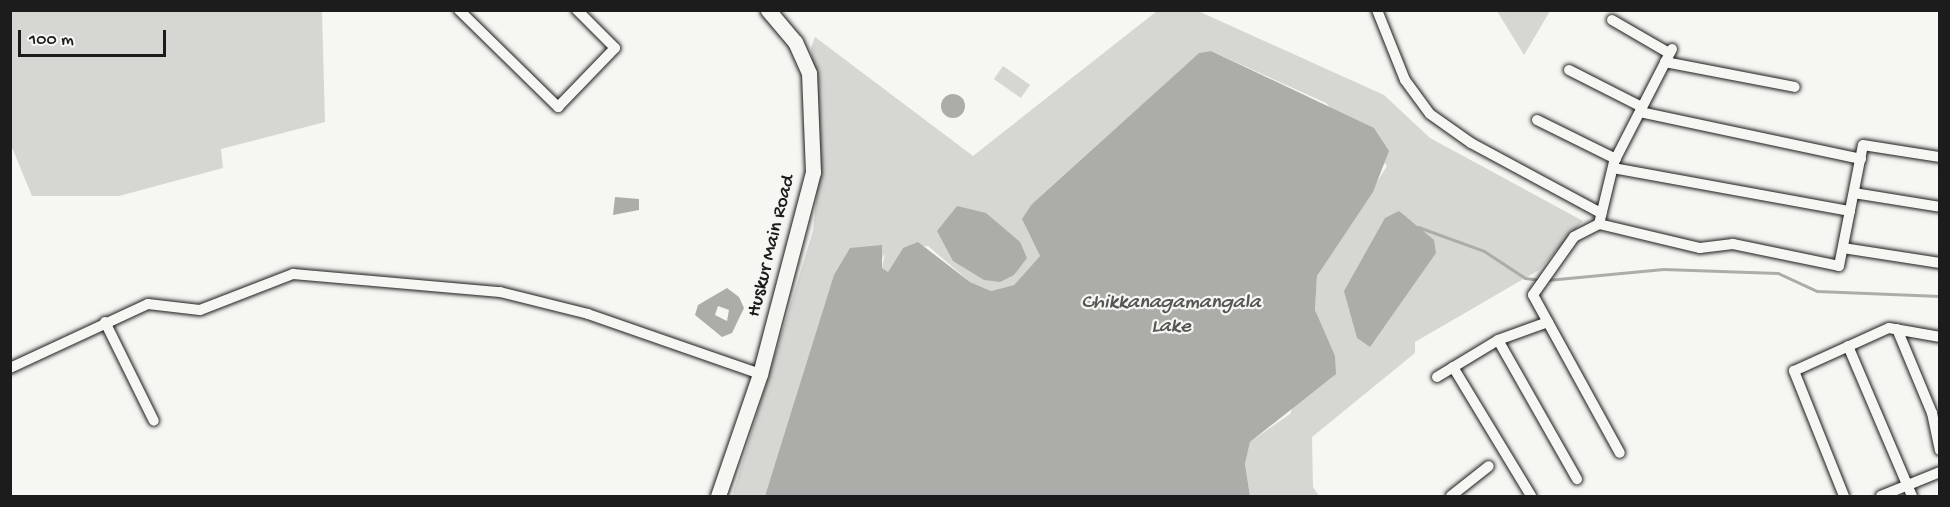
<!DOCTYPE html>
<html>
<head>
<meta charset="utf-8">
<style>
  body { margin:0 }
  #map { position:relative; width:1950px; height:507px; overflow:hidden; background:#f6f6f2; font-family:"Gochi Hand",sans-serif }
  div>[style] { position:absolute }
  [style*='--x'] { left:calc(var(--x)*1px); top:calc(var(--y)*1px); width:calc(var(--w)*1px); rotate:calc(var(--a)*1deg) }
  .green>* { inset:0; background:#d6d6d2; transform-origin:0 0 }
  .water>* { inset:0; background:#acaca9 }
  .round { border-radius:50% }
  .stream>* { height:3px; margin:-1.5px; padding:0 1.5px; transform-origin:1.5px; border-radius:1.5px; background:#acaca9 }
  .roads { filter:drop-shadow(0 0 2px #1c1c1c) drop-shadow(0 0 2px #1c1c1c) }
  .minor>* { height:10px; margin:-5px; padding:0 5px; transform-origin:5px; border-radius:5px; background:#f6f6f2 }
  .secondary>* { height:15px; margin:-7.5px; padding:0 7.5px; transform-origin:7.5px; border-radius:7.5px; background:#f6f6f2 }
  span { translate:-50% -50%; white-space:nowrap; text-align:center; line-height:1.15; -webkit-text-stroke:4.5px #f6f6f2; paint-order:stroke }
  .street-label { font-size:20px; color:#1c1c1c }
  .water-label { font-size:21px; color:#565654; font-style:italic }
  .frame { position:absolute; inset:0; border:12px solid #1c1c1c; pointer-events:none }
  .scale { position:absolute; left:18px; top:30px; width:148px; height:27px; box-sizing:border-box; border:3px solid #1c1c1c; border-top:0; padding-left:8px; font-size:18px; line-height:21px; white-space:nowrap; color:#1c1c1c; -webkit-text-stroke:4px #f6f6f2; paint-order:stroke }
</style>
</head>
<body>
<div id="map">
  <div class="green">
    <div style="clip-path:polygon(10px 11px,322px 11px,325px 122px,221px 149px,223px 168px,119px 196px,32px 196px,11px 145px)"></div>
    <div style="clip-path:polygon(1157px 11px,1198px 11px,1384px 95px,1430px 138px,1583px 221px,1539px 270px,1415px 342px,1415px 353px,1312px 437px,1313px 487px,1319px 496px,1250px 496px,1245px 464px,1250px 442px,1290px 414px,1322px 330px,1315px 310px,1317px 276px,1387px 166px,1326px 103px,1211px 51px,1199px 53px,1032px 204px,1026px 227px,1040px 256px,1014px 285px,991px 291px,970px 282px,928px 246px,903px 248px,888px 272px,882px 268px,885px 253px,782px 443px,765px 496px,732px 496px,813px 231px,821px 153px,811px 48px,815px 37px,973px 156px)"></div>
    <div style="clip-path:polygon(1497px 11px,1550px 11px,1524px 55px)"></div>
    <div style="left:1003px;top:66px;width:33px;height:16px;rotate:35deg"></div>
  </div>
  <div class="water">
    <div style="clip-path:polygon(1211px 51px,1374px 128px,1389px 151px,1373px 192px,1317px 276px,1315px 310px,1335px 356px,1336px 374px,1250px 442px,1245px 464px,1250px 496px,765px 496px,834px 275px,850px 248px,882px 245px,882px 268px,888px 272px,903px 248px,918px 242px,970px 282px,991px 291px,1014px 285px,1040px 256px,1022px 219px,1032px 204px,1199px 53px)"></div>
    <div class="round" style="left:941px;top:94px;width:24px;height:24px"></div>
    <div style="clip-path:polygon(615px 197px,639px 199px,639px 210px,613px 215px)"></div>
    <div style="clip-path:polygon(957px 206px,986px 213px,1020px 242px,1027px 258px,1014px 275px,1000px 282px,984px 280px,953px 261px,937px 231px)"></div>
    <div style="clip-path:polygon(1399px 211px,1434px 240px,1436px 253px,1370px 347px,1357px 338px,1344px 291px,1385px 218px)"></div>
    <div style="clip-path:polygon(evenodd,727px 288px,739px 297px,744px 308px,732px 333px,722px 337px,695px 315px,698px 305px,727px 288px,718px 306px,729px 310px,727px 321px,715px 315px,718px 306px)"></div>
  </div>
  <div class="stream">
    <div style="--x:1418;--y:227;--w:70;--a:20"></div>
    <div style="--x:1484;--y:251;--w:49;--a:33.4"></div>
    <div style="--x:1525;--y:278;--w:16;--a:7"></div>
    <div style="--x:1547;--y:280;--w:117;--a:-5.4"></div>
    <div style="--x:1663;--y:269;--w:115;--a:2"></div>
    <div style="--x:1778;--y:273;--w:43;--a:24.8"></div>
    <div style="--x:1817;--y:291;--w:123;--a:2.3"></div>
  </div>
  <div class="roads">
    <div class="minor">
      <div style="--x:459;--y:10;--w:139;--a:44.4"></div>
      <div style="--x:558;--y:107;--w:82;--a:-46"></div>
      <div style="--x:615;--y:48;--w:54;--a:-135"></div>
      <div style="--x:1377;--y:10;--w:75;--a:68.2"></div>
      <div style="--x:1405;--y:80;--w:42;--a:53.7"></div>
      <div style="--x:1430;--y:114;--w:50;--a:35.3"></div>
      <div style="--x:1471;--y:143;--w:148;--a:28.3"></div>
      <div style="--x:1612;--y:20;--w:66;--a:30.1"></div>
      <div style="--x:1672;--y:49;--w:127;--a:117.2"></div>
      <div style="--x:1614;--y:162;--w:64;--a:103.6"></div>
      <div style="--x:1599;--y:224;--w:104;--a:13.4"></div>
      <div style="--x:1700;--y:248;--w:33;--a:-7"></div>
      <div style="--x:1733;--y:244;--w:108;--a:11.7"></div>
      <div style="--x:1839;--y:266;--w:123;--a:-78.8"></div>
      <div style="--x:1863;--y:145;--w:78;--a:8.9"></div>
      <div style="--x:1665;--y:62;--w:132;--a:10.9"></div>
      <div style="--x:1569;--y:70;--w:82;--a:26.9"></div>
      <div style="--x:1640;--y:112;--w:226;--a:12"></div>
      <div style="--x:1537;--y:120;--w:88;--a:26.3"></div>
      <div style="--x:1613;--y:168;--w:241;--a:10.3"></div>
      <div style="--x:1854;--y:193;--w:87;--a:9.2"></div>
      <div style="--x:1599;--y:224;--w:28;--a:153"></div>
      <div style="--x:1574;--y:237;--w:71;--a:125.3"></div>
      <div style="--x:1533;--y:295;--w:180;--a:61.2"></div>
      <div style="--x:1843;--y:248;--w:98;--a:8.8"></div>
      <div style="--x:105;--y:322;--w:110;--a:63.7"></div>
      <div style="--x:1897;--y:329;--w:91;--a:67.4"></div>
      <div style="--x:1932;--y:413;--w:38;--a:78"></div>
      <div style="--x:1498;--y:340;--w:160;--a:60.4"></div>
      <div style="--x:1848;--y:346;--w:163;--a:66.9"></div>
      <div style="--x:1453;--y:367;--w:151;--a:58.8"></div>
      <div style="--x:10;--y:368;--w:152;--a:-24.9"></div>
      <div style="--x:148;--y:304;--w:52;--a:6.6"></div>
      <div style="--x:200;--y:310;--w:100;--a:-21.2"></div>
      <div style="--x:293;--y:274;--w:208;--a:5"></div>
      <div style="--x:500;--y:292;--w:91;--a:14"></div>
      <div style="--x:588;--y:314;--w:182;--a:19.2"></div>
      <div style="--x:1437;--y:377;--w:71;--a:-31.2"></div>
      <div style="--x:1498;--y:340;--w:53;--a:-19.8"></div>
      <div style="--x:1451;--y:496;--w:48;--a:-38.3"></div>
      <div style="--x:1844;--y:496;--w:135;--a:-111.8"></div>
      <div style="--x:1794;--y:371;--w:104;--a:-24.4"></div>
      <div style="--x:1889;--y:328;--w:52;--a:10"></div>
      <div style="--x:1881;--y:496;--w:64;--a:-22.1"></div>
    </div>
    <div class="secondary">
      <div style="--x:718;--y:496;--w:129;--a:-71"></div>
      <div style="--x:760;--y:374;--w:209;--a:-75.3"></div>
      <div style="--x:813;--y:172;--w:99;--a:-92.3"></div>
      <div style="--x:809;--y:73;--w:34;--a:-114"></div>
      <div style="--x:795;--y:42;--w:42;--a:-130.2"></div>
    </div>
  </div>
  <div class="street-label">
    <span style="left:772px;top:246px;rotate:-76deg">Huskur Main Road</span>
  </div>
  <div class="water-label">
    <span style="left:1171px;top:316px">Chikkanagamangala<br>Lake</span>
  </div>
  <div class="frame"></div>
  <div class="scale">100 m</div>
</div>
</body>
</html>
